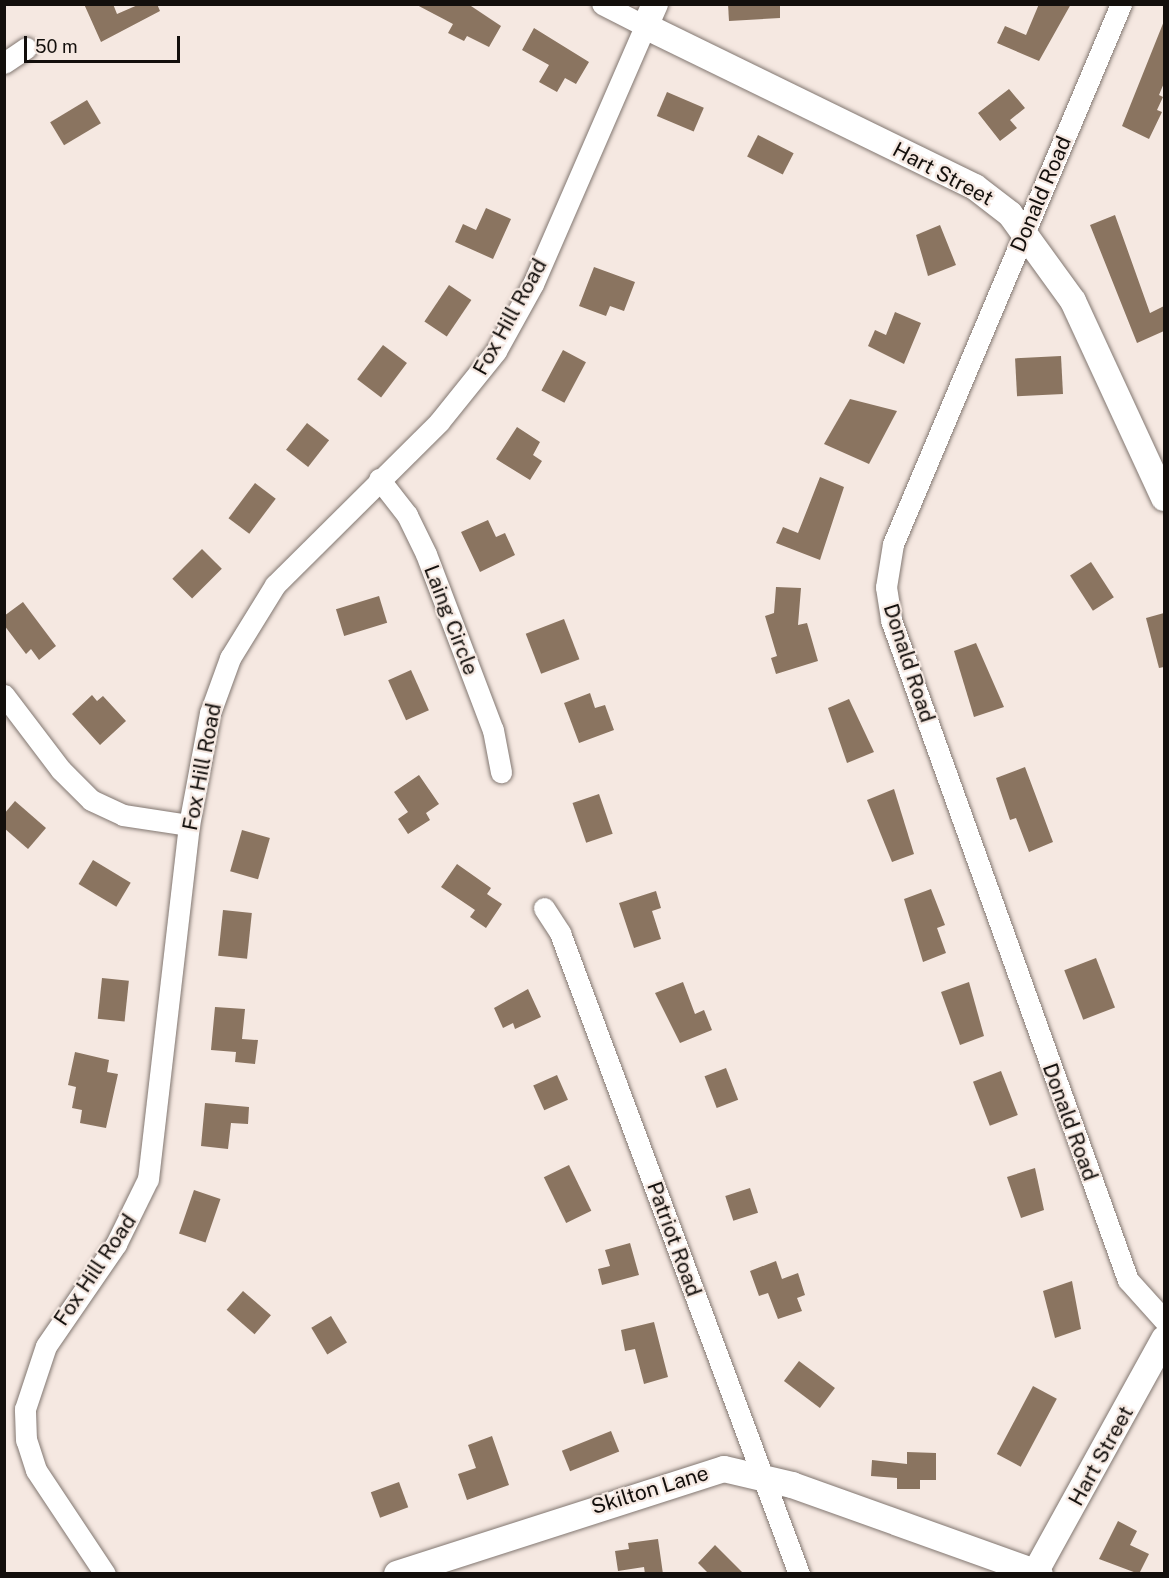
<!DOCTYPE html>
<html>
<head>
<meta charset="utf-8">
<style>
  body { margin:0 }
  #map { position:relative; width:1169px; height:1578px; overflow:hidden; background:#f5e8e1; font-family:"Public Sans",sans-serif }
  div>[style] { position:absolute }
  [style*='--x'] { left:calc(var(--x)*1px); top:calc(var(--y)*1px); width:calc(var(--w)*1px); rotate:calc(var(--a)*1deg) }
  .building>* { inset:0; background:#8a7460; transform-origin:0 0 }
  .roads { filter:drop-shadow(0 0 2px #827771) drop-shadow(0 0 2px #827771) }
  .minor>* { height:21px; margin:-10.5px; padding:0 10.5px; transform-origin:10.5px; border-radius:10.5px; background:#fff }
  .tertiary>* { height:26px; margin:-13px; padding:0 13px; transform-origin:13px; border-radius:13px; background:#fff }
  span { translate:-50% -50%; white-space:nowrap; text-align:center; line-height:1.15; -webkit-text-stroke:4.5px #f5e8e1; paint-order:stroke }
  .street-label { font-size:21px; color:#130f0c }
  .frame { position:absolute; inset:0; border:6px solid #130f0c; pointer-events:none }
  .scale { position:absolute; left:24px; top:36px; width:156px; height:27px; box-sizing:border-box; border:3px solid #130f0c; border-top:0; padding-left:8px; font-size:18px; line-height:21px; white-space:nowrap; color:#130f0c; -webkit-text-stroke:4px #f5e8e1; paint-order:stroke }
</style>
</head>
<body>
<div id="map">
  <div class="building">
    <div style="clip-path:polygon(84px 4px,113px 4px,117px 14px,140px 4px,157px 4px,160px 11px,101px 42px)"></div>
    <div style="clip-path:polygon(415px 4px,468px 4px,501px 26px,489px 47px,467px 36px,464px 41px,448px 33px,453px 24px)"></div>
    <div style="clip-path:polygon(728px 4px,780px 4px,780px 18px,729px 21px)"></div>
    <div style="clip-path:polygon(1039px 4px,1071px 4px,1039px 61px,997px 43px,1005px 26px,1026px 35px)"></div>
    <div style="clip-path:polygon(1164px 21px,1164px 83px,1159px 95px,1163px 97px,1157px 110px,1162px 112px,1149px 139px,1122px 126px)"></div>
    <div style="clip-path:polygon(534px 28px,589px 62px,576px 84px,565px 78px,557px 92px,539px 82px,549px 65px,522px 50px)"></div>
    <div style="clip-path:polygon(1009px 89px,1025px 108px,1010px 120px,1017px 128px,1000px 141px,978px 113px)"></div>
    <div style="left:667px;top:92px;width:40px;height:26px;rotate:23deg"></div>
    <div style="left:87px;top:100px;width:27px;height:43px;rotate:59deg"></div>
    <div style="left:758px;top:135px;width:40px;height:24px;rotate:27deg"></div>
    <div style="clip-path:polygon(486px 208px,511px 219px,493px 259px,455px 242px,463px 224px,476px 230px)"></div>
    <div style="clip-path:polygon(1115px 215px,1150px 313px,1164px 306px,1164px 331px,1137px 343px,1090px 225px)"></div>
    <div style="clip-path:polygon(940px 225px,956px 265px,928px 276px,916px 235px)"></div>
    <div style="clip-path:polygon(594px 267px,635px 282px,624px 311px,610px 306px,606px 316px,579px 306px)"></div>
    <div style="left:449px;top:285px;width:27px;height:44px;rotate:34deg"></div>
    <div style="clip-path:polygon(895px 312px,921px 323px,904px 364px,868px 346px,875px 330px,886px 335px)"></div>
    <div style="left:383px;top:345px;width:30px;height:43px;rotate:37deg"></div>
    <div style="left:563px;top:350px;width:26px;height:46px;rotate:28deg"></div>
    <div style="left:1061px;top:356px;width:38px;height:46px;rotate:87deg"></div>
    <div style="clip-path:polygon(850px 399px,897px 411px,869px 464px,824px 444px)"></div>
    <div style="left:307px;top:423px;width:28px;height:34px;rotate:38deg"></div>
    <div style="clip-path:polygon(517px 427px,540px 442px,533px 455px,542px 461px,530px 480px,496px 459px)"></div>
    <div style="clip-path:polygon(820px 477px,844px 487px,820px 560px,776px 543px,783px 527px,798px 533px)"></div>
    <div style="left:255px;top:483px;width:26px;height:44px;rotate:37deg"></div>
    <div style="clip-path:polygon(488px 520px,496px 537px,505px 533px,515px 555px,480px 572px,461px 532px)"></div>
    <div style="left:202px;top:549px;width:28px;height:42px;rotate:45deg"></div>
    <div style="left:1091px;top:562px;width:42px;height:25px;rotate:57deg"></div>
    <div style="clip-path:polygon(776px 587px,801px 588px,798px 625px,807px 623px,818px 661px,776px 674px,771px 658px,777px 656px,765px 616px,774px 613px)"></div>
    <div style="left:379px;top:596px;width:28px;height:45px;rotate:73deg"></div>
    <div style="clip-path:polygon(23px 602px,56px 646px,39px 660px,31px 649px,26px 654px,4px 625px,4px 616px)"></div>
    <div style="clip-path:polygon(1164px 613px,1164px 667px,1159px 668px,1146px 618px)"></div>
    <div style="left:564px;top:619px;width:43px;height:41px;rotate:69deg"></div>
    <div style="clip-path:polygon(976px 643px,1004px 707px,974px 717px,954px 651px)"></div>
    <div style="left:411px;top:670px;width:44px;height:25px;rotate:66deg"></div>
    <div style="clip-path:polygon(590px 693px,595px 708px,605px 705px,614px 730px,579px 743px,564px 703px)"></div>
    <div style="clip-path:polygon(92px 695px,97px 701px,103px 696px,126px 721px,100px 745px,72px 714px)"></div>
    <div style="clip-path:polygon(849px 699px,874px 752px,847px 763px,828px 708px)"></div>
    <div style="clip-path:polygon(1025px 767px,1053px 842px,1029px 852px,1016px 818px,1010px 820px,996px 778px)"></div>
    <div style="clip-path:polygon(419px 775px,439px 804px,426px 813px,430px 820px,408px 834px,398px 819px,408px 812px,394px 792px)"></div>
    <div style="clip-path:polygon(894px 789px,914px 854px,892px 862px,867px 800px)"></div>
    <div style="left:599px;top:794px;width:42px;height:28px;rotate:71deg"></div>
    <div style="clip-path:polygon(15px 801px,46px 828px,28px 849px,4px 828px,4px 814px)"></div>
    <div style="left:242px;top:830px;width:29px;height:43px;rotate:16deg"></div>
    <div style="left:93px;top:860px;width:44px;height:28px;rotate:31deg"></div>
    <div style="clip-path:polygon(457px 864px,491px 888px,487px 894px,502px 904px,486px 928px,470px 917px,475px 910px,441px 887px)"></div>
    <div style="clip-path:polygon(931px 889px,945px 925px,937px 928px,946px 953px,923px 962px,904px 899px)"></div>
    <div style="clip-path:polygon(656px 891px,661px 908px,652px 911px,661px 939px,634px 948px,619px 903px)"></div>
    <div style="left:223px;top:910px;width:29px;height:46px;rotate:6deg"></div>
    <div style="left:1096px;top:958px;width:53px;height:34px;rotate:69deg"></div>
    <div style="left:102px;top:978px;width:27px;height:41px;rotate:6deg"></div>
    <div style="clip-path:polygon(683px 982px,695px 1014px,704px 1010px,712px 1030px,680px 1043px,655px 993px)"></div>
    <div style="clip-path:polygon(969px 982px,984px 1036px,960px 1045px,941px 992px)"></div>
    <div style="clip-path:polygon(528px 989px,541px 1017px,515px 1029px,513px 1023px,503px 1028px,494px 1008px)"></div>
    <div style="clip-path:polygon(215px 1007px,245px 1009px,242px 1039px,258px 1040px,255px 1064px,235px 1062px,236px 1052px,211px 1050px)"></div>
    <div style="clip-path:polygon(75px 1052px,109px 1060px,107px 1072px,118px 1074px,106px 1128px,80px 1123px,82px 1110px,72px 1108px,76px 1087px,68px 1085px)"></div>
    <div style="left:726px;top:1068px;width:34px;height:23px;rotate:69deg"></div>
    <div style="left:1001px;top:1071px;width:47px;height:30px;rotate:69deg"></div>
    <div style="left:557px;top:1075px;width:27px;height:26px;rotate:66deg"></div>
    <div style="clip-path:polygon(205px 1103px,249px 1107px,248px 1124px,231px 1123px,228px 1149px,201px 1146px)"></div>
    <div style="left:569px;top:1165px;width:51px;height:28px;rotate:64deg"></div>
    <div style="clip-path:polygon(1035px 1168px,1044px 1210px,1021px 1218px,1007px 1177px)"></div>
    <div style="left:750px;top:1188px;width:26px;height:26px;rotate:72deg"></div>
    <div style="left:194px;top:1190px;width:28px;height:46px;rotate:19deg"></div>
    <div style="clip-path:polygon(630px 1243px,639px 1275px,602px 1285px,598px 1269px,610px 1266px,605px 1250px)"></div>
    <div style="clip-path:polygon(776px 1261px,782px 1279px,798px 1273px,805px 1295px,797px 1298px,802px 1311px,778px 1319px,768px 1293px,759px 1296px,750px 1271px)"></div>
    <div style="clip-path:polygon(1072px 1281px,1081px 1329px,1055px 1338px,1043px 1291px)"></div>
    <div style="left:243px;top:1291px;width:37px;height:25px;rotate:41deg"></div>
    <div style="left:331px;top:1316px;width:31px;height:23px;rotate:59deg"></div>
    <div style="clip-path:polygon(654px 1322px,668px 1377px,644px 1384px,635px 1349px,625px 1351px,621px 1330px)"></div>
    <div style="left:799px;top:1361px;width:45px;height:25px;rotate:37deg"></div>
    <div style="left:1033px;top:1386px;width:27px;height:77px;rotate:28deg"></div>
    <div style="left:611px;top:1431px;width:22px;height:53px;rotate:68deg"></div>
    <div style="clip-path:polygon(492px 1436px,509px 1485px,467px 1500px,458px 1474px,476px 1468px,468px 1445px)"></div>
    <div style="clip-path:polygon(907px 1452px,936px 1453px,936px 1480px,920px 1480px,920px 1489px,897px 1489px,897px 1478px,871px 1476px,872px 1460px,907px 1464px)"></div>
    <div style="left:399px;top:1482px;width:27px;height:30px;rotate:70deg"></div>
    <div style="clip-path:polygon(1118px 1521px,1137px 1531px,1130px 1545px,1149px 1554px,1139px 1574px,1099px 1559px)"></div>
    <div style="clip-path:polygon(658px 1539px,663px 1574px,645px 1574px,644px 1567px,618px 1571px,615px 1551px,629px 1549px,628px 1543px)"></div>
    <div style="clip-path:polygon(715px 1545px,744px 1574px,709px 1574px,698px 1563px)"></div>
  </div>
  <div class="roads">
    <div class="minor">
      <div style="--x:1121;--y:4;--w:586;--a:112.89"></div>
      <div style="--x:893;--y:544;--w:44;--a:99.2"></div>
      <div style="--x:886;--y:587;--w:33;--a:81"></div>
      <div style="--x:891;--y:620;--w:701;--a:70.25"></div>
      <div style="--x:1128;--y:1280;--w:54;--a:48"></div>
      <div style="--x:4;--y:63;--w:27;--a:-34"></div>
      <div style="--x:379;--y:479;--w:46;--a:52.1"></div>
      <div style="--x:407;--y:515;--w:43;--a:64"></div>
      <div style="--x:426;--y:554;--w:188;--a:69.2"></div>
      <div style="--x:493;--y:730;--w:43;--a:79.2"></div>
      <div style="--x:4;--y:695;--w:94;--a:52.8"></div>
      <div style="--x:61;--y:770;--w:42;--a:45"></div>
      <div style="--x:91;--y:800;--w:35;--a:25"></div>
      <div style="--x:123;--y:815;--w:67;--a:8.6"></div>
      <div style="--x:544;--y:908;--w:30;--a:57"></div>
      <div style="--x:560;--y:933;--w:684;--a:69.55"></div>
      <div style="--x:105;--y:1574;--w:125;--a:-123.6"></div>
      <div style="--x:36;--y:1470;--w:32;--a:-108"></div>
      <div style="--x:26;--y:1440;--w:31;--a:-92"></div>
      <div style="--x:25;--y:1409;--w:66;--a:-71.6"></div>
      <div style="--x:46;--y:1346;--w:124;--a:-55.5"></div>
      <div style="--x:116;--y:1244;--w:72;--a:-63.8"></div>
      <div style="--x:148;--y:1179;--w:356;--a:-83.4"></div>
      <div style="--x:189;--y:825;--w:114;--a:-79.4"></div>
      <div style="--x:210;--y:713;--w:59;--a:-70"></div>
      <div style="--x:230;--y:658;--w:86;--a:-58.3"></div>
      <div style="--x:275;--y:585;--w:231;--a:-44.8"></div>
      <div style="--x:439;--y:422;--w:91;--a:-51.2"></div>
      <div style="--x:496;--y:351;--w:77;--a:-61.1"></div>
      <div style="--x:533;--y:284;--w:281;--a:-66.5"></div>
      <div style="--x:645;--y:26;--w:48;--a:-152.9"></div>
    </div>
    <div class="tertiary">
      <div style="--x:655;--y:4;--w:24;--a:114"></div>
      <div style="--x:645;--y:26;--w:367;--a:26"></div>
      <div style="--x:975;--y:187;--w:44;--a:37.6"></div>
      <div style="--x:1010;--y:214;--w:107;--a:54.1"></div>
      <div style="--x:1073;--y:301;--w:217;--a:65.2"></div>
      <div style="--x:1036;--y:1571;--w:265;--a:-61.1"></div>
      <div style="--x:397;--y:1574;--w:343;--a:-17.8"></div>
      <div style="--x:724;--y:1469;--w:70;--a:13.2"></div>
      <div style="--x:792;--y:1485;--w:263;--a:19.7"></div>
    </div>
  </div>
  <div class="street-label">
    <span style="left:943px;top:174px;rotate:28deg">Hart Street</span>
    <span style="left:1041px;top:194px;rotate:-67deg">Donald Road</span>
    <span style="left:510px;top:317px;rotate:-61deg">Fox Hill Road</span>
    <span style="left:451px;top:620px;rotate:69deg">Laing Circle</span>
    <span style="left:909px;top:663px;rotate:72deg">Donald Road</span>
    <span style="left:202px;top:767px;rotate:-79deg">Fox Hill Road</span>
    <span style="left:1070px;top:1122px;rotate:70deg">Donald Road</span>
    <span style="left:674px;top:1239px;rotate:70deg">Patriot Road</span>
    <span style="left:95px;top:1270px;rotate:-56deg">Fox Hill Road</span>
    <span style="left:1101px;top:1456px;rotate:-61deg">Hart Street</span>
    <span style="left:650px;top:1490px;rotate:-17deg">Skilton Lane</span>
  </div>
  <div class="frame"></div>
  <div class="scale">50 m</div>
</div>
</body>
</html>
